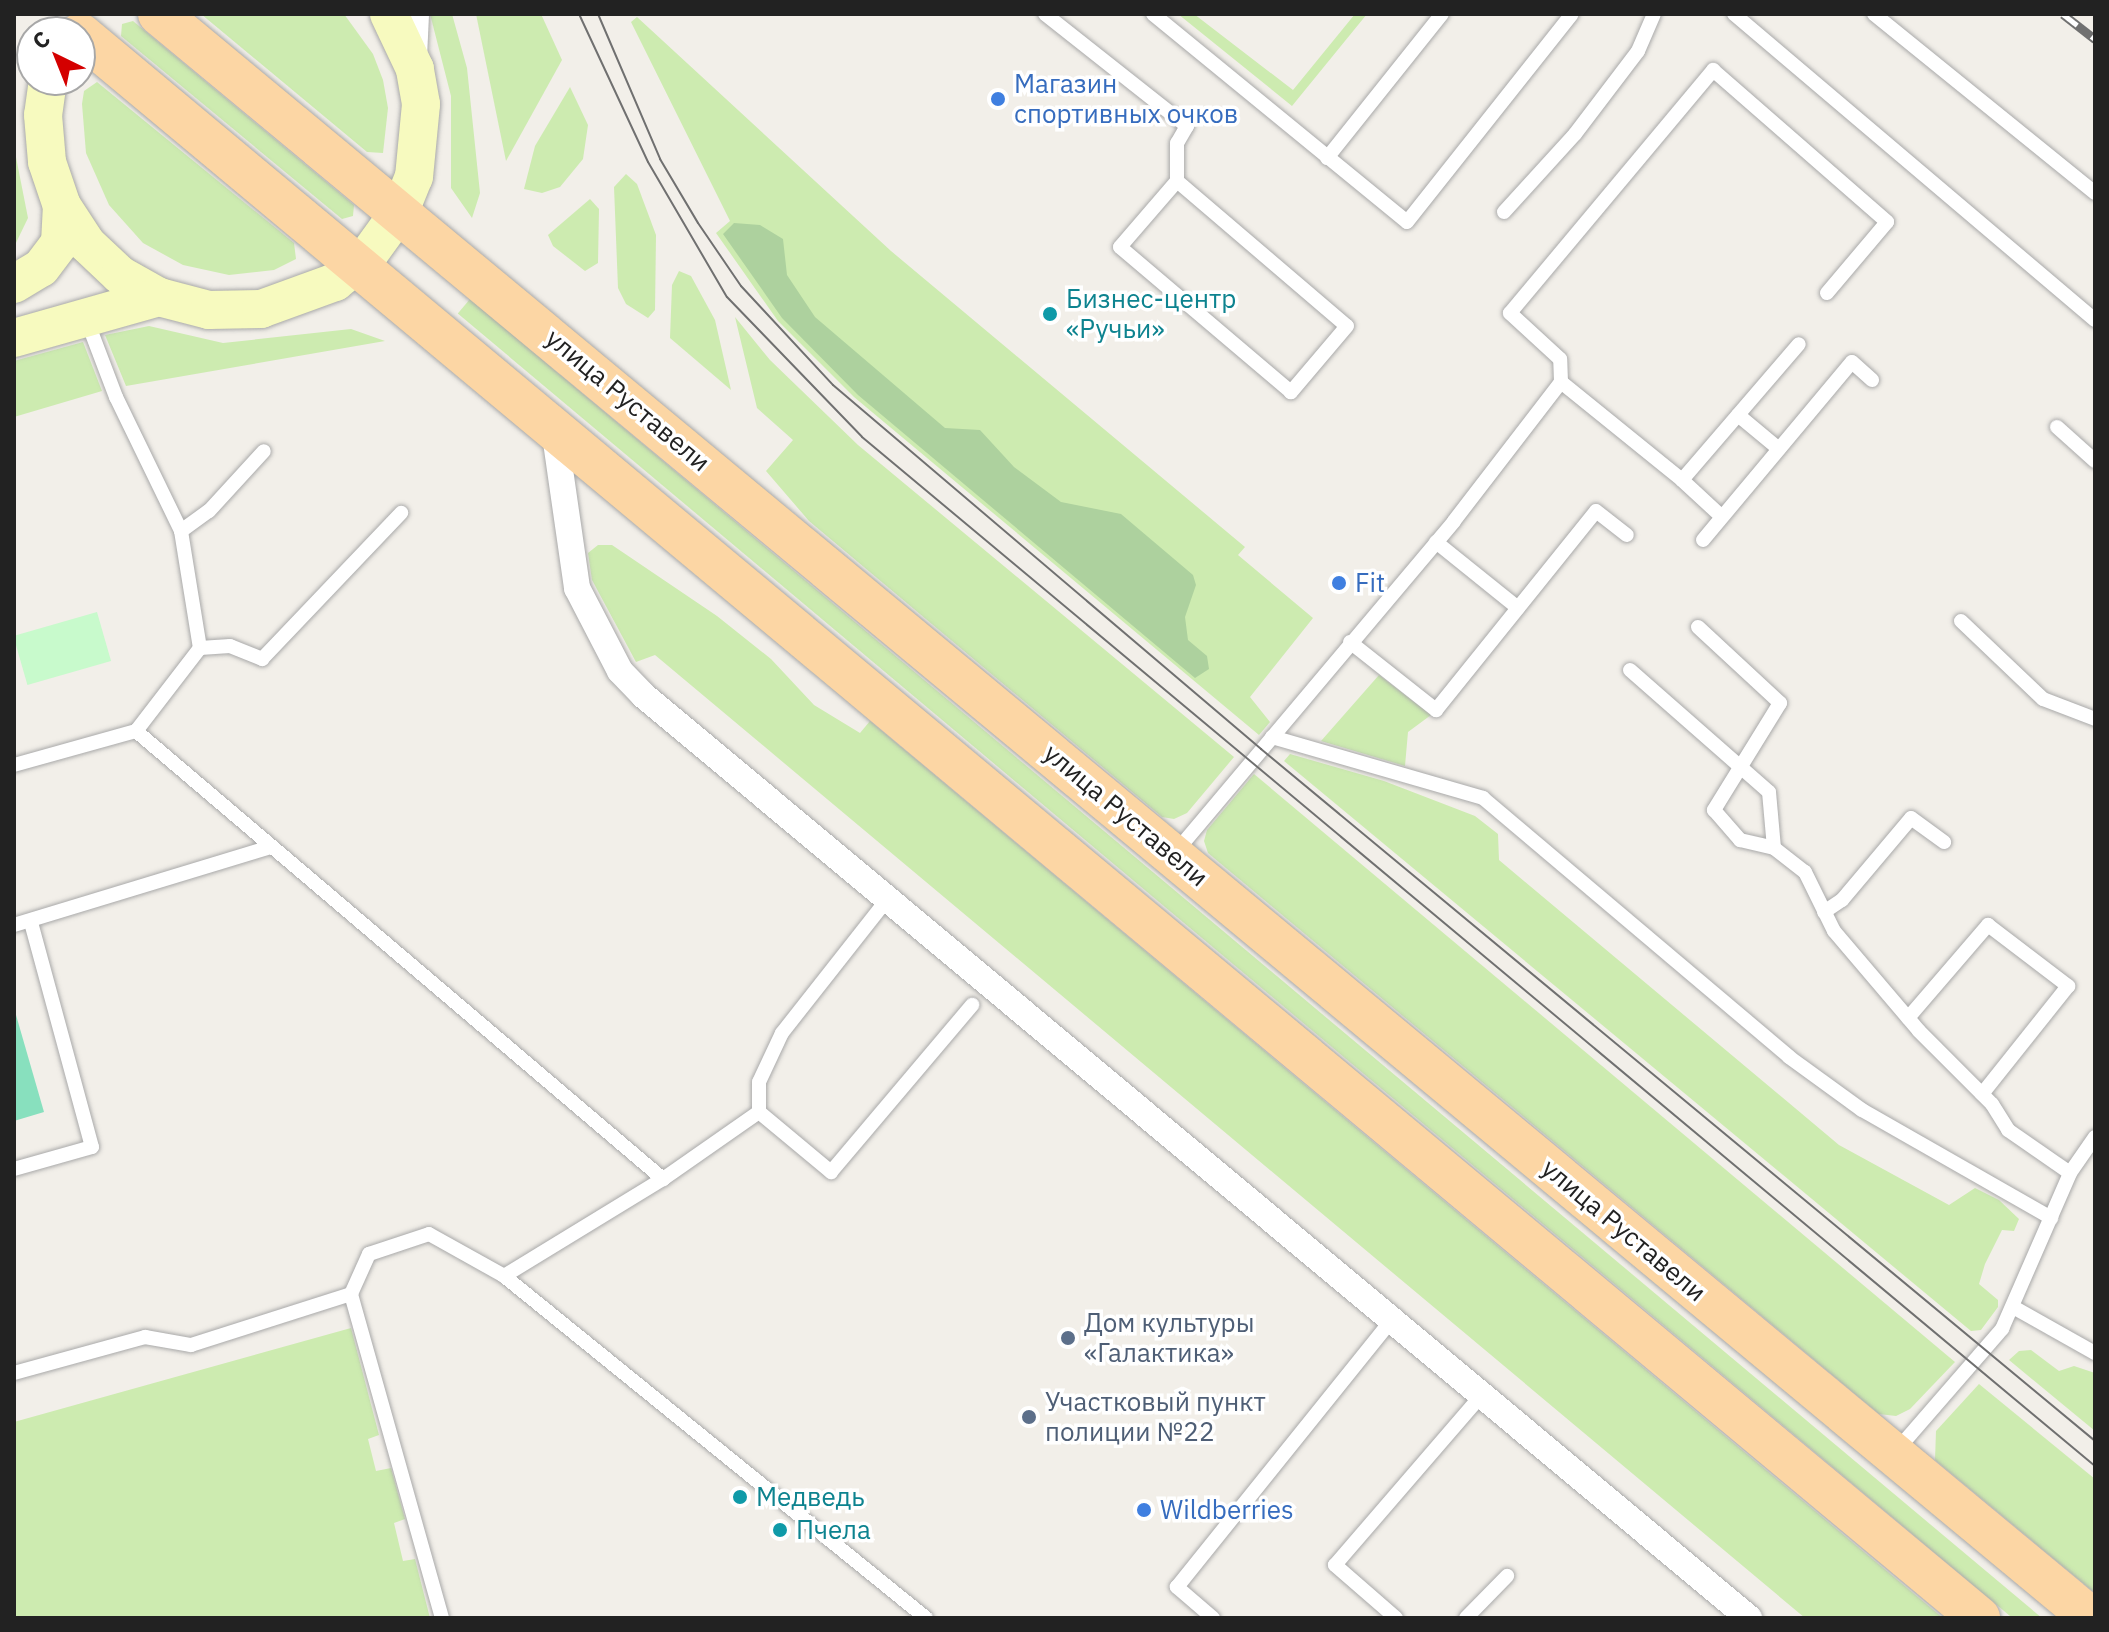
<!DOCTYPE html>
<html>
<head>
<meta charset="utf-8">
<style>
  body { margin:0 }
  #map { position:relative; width:2109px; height:1632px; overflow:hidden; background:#f2efe9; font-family:"IBM Plex Sans",sans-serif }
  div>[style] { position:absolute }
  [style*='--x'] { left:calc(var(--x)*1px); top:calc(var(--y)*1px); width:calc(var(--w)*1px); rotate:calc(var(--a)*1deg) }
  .grass>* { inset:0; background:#cdebb0; transform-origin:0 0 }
  .forest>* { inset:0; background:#add19e }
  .park>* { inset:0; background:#c8facc; transform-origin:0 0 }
  .pitch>* { inset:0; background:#88e0be }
  .roads { filter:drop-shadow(0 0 2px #a9a9a9) drop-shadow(0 0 2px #a9a9a9) }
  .lane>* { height:14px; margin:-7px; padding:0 7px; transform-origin:7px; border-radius:7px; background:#fff }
  .street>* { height:26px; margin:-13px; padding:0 13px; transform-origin:13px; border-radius:13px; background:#fff }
  .secondary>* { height:38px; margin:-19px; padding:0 19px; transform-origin:19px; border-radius:19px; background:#f7fabf }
  .primary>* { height:42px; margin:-21px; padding:0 21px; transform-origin:21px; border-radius:21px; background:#fcd6a4 }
  .tram>* { height:2px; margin:-1px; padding:0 1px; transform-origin:1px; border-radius:1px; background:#707070 }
  .rail>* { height:9px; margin-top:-4.5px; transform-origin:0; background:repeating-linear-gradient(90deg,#fff 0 18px,#707070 0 36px); box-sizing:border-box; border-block:2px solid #707070 }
  .dots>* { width:22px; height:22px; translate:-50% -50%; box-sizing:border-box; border:4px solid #fff; border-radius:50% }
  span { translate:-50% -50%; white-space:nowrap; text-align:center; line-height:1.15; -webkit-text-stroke:7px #fff; paint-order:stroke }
  .shop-label { font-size:26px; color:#366cbe }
  .left { translate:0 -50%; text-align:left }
  .culture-label { font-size:26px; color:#0d838f }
  .street-label { font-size:26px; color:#222 }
  .service-label { font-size:26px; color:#4e5e75 }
  .frame { position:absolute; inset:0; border:16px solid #222; pointer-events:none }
  .north { position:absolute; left:16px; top:16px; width:80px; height:80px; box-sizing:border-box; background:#fff; border:2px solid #a7a7a7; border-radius:50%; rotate:317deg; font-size:22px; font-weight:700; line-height:32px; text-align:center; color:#222 }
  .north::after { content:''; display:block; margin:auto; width:28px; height:36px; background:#d40000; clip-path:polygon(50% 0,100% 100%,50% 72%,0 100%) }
</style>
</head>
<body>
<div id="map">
  <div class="grass">
    <div style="clip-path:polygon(201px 14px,344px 14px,373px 54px,383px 80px,388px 108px,383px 153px,367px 152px)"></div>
    <div style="clip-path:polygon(430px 14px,452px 14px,467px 68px,480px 193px,472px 218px,451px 188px,451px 96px)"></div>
    <div style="clip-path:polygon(476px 14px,541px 14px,562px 60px,506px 161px)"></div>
    <div style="clip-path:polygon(1178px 14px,1194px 14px,1293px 90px,1355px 14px,1367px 14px,1292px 106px)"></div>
    <div style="clip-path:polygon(637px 17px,891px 251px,1245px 547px,1238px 555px,1313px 618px,1250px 697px,1270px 722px,1259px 735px,854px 397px,778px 321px,716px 233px,730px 221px,631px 22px)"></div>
    <div style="clip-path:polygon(133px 21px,354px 205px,353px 216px,342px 219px,121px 36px,122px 24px)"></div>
    <div style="clip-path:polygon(97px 82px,294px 243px,296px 259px,274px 270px,229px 275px,183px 265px,143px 243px,109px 205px,86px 153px,82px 104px,84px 91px)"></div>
    <div style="clip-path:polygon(570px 87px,588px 125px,583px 159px,560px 187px,542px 193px,524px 189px,535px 146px)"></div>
    <div style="clip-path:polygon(14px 147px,28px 218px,14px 247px)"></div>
    <div style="clip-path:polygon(626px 174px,637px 184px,656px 235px,655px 310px,648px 318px,626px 304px,618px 288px,614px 187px)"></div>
    <div style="clip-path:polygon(590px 199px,599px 209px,598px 263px,585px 271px,553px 246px,548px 235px)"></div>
    <div style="clip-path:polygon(679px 271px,691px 276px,715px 320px,731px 390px,670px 338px,672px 285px)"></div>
    <div style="left:470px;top:299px;width:2058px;height:19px;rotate:40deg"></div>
    <div style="clip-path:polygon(735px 317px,770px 360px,858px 445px,1234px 757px,1187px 813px,1174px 819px,1162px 817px,809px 521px,766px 471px,793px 440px,757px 408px)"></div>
    <div style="clip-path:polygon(149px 326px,223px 343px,351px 329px,385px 341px,126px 386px,105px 335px)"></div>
    <div style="clip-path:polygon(83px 342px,102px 391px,14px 417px,14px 361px)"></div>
    <div style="clip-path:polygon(598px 545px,612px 545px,717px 616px,771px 659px,814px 705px,860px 733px,870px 721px,1943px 1618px,1805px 1618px,655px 655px,636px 662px,592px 580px,588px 553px)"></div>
    <div style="clip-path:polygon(1379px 675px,1431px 715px,1408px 732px,1405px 766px,1321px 741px)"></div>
    <div style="clip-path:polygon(1290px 754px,1384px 781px,1475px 816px,1498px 834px,1499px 860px,1839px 1145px,1949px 1205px,1975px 1188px,1999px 1200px,2019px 1219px,2014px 1231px,2002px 1230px,1985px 1264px,1979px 1284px,1998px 1300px,1998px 1307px,1981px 1330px,1971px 1331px,1284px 761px)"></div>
    <div style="clip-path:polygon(1254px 774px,1955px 1362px,1910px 1409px,1896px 1416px,1879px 1414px,1208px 853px,1204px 841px,1207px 830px)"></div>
    <div style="clip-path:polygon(351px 1328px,379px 1435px,368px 1439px,376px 1471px,391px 1468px,405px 1519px,394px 1523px,403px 1561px,415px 1559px,430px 1618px,14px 1618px,14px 1422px)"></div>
    <div style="clip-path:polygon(2031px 1350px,2059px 1371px,2074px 1366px,2095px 1373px,2095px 1431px,2009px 1360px,2019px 1351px)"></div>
    <div style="clip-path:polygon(1979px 1384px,2095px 1479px,2095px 1593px,1935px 1460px,1936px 1431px)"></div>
  </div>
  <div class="forest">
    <div style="clip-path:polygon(734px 223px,760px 225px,783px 239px,787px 275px,815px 317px,945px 428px,980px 430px,1014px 467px,1061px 502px,1121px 514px,1193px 575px,1196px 585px,1185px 617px,1188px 640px,1207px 656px,1209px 669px,1195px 678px,858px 395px,782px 318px,723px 234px)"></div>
  </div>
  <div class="park">
    <div style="left:97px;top:612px;width:51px;height:87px;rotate:74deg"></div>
  </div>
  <div class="pitch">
    <div style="clip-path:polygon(14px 1008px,44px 1112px,14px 1121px)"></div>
  </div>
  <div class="roads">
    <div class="lane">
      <div style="--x:1045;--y:14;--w:181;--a:38.3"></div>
      <div style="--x:1187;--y:126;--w:20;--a:120"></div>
      <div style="--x:1177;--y:143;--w:38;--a:90"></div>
      <div style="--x:1177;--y:181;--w:223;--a:40.5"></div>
      <div style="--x:1347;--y:326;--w:87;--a:130.3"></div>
      <div style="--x:1291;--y:392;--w:224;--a:-139.7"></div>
      <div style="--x:1120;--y:247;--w:87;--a:-49.2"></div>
      <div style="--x:1153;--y:14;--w:328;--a:39.3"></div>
      <div style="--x:1407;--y:222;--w:265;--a:-51.6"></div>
      <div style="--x:1734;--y:14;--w:473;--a:40.3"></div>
      <div style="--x:1874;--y:14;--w:284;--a:39"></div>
      <div style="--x:1327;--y:158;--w:184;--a:-51.4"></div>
      <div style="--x:1504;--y:212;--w:105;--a:-47.7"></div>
      <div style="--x:1575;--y:134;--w:104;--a:-52.8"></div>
      <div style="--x:1638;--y:51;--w:40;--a:-66.6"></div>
      <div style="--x:86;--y:318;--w:85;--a:69.2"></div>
      <div style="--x:116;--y:397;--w:149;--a:64.1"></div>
      <div style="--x:181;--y:531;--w:119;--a:80.8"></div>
      <div style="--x:200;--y:648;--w:105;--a:127.6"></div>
      <div style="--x:1561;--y:382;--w:156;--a:39"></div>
      <div style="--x:1682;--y:480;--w:179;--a:-49.3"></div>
      <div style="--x:1738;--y:415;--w:53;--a:39.7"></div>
      <div style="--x:2057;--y:427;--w:51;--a:41.8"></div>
      <div style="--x:1682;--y:480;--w:54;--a:42.8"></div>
      <div style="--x:181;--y:531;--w:34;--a:-36"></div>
      <div style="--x:209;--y:511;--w:81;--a:-47.5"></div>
      <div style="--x:1703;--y:540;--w:232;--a:-50.1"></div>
      <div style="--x:1852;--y:362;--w:27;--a:42"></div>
      <div style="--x:1436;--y:542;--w:105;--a:38.8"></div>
      <div style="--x:1961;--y:621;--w:113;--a:43.6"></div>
      <div style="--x:2043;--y:699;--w:56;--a:21"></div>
      <div style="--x:1698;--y:627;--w:112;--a:42.8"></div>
      <div style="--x:1780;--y:703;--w:126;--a:121.7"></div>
      <div style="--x:1714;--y:810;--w:40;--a:49"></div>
      <div style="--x:1740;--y:840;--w:35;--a:13"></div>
      <div style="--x:1350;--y:642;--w:110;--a:38.3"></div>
      <div style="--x:1436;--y:710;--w:255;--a:-51.2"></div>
      <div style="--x:1596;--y:511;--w:39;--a:38"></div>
      <div style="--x:200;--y:648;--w:30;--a:-4"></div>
      <div style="--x:230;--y:646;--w:35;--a:22"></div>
      <div style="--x:262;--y:659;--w:202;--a:-46.4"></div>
      <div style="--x:1630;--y:670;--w:185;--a:41.3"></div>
      <div style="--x:1769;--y:792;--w:56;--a:84.9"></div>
      <div style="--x:1774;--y:848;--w:39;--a:38"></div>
      <div style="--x:1805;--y:872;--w:66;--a:63.8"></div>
      <div style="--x:1834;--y:931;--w:131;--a:49.6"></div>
      <div style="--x:1919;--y:1031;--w:103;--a:45"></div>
      <div style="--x:1992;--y:1104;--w:31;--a:58"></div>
      <div style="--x:2008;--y:1130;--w:75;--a:34.7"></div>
      <div style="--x:1272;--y:737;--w:220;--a:16.1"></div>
      <div style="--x:1483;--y:798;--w:401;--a:40.2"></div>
      <div style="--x:1789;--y:1057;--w:90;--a:36"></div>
      <div style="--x:1862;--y:1110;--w:218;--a:29.7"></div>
      <div style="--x:14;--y:765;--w:127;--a:-15.6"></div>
      <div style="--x:136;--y:731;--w:692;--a:40.37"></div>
      <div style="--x:663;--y:1179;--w:117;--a:-34.9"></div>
      <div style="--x:759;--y:1112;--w:30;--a:-90"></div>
      <div style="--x:759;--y:1082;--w:54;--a:-64.9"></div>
      <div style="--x:782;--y:1033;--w:168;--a:-51.8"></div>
      <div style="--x:1174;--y:854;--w:435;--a:-49.9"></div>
      <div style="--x:1454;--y:521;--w:175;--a:-52.4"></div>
      <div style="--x:1561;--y:382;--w:23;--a:-92"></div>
      <div style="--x:1560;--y:359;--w:68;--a:-137.4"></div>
      <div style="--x:1510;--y:313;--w:317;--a:-50.1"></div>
      <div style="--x:1713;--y:70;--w:231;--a:41.1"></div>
      <div style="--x:1887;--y:222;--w:93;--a:130.2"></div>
      <div style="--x:1824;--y:912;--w:22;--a:-34"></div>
      <div style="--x:1842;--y:900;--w:107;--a:-49.9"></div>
      <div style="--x:1911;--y:818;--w:41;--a:36"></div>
      <div style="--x:14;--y:925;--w:268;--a:-16.9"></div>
      <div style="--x:1908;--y:1018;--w:123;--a:-49.3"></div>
      <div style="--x:1988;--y:925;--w:101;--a:37.3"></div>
      <div style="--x:2068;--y:986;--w:138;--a:128.5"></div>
      <div style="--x:759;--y:1112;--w:94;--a:39.8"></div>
      <div style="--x:831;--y:1172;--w:219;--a:-49.8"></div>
      <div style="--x:14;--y:1169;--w:81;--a:-15.8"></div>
      <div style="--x:92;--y:1147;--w:233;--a:-105.2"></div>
      <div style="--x:504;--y:1276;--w:543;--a:39.02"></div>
      <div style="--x:2015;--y:1308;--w:92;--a:29.4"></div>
      <div style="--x:14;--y:1373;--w:136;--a:-15.4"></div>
      <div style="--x:145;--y:1337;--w:47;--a:9.9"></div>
      <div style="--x:191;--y:1345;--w:168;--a:-17.7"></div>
      <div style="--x:1896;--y:1451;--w:162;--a:-49"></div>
      <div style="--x:2002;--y:1329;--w:170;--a:-66.4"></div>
      <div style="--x:2070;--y:1173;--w:44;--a:-55.2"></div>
      <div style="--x:442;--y:1618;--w:337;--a:-105.7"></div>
      <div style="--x:351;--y:1294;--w:44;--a:-65.8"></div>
      <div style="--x:369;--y:1254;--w:63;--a:-18.4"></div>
      <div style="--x:429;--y:1234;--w:86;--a:29.2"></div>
      <div style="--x:504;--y:1276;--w:186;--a:-31.4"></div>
      <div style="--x:1213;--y:1618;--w:48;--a:-139.3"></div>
      <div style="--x:1177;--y:1587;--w:341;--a:-51.2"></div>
      <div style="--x:1396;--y:1618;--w:81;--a:-139"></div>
      <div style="--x:1335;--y:1565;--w:223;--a:-49.2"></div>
      <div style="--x:1466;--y:1618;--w:59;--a:-45.7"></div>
    </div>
    <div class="street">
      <div style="--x:414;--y:57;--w:43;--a:-87.3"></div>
      <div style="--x:555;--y:435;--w:155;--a:81.8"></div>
      <div style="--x:577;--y:588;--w:93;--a:62.6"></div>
      <div style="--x:620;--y:671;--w:33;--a:46"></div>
      <div style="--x:643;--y:695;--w:1441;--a:39.85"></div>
    </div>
    <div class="secondary">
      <div style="--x:48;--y:80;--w:35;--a:98"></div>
      <div style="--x:43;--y:115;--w:47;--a:85.1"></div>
      <div style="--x:47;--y:162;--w:46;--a:71.2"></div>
      <div style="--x:62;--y:206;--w:45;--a:56.7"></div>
      <div style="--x:87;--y:244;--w:45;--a:43.2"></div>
      <div style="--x:120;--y:275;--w:45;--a:29.4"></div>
      <div style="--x:159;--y:297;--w:52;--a:14.6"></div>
      <div style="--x:209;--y:310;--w:52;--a:-1.1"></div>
      <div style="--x:261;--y:309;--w:79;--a:-20"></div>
      <div style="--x:335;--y:282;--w:44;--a:-39.5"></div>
      <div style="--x:369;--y:254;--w:53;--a:-54.2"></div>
      <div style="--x:400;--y:211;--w:37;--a:-68"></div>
      <div style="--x:414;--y:177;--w:73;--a:-84.5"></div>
      <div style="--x:421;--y:104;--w:36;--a:-100"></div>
      <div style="--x:415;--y:69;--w:61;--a:-115.3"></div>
      <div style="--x:14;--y:284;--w:31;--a:-31"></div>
      <div style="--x:41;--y:268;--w:31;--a:-53"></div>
      <div style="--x:60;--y:243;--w:37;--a:-87"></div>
      <div style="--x:14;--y:338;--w:151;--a:-15.8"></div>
    </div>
    <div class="primary">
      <div style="--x:159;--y:14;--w:2511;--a:39.7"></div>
      <div style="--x:80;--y:34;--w:2473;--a:39.83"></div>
    </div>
  </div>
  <div class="tram">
    <div style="--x:579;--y:14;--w:163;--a:65"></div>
    <div style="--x:648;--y:162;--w:156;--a:59.7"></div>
    <div style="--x:727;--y:297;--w:194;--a:46"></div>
    <div style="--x:862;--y:437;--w:1606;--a:39.85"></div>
    <div style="--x:598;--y:14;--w:158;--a:66.8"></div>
    <div style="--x:660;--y:159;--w:74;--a:59.3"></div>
    <div style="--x:698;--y:223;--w:76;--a:55.7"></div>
    <div style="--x:741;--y:286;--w:135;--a:47.1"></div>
    <div style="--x:833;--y:385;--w:562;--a:40.38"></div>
    <div style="--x:1261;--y:749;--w:1084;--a:39.68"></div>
  </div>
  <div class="rail">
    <div style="--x:2063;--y:14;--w:41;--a:38"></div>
  </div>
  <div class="dots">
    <div style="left:998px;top:99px;background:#3f7fe0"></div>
    <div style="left:1050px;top:314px;background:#0f9aa8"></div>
    <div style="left:1339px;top:583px;background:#3f7fe0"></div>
    <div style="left:1068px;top:1338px;background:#5c6f8a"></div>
    <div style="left:1029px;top:1417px;background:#5c6f8a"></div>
    <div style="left:740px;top:1497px;background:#0f9aa8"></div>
    <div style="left:1144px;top:1510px;background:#3f7fe0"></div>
    <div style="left:780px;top:1530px;background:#0f9aa8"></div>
  </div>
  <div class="shop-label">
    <span class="left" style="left:1014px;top:99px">Магазин<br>спортивных очков</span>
    <span class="left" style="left:1355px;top:583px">Fit</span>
    <span class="left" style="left:1160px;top:1510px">Wildberries</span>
  </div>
  <div class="culture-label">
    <span class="left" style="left:1066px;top:314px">Бизнес-центр<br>«Ручьи»</span>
    <span class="left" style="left:756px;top:1497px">Медведь</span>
    <span class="left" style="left:796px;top:1530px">Пчела</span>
  </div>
  <div class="street-label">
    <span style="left:628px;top:400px;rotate:40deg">улица Руставели</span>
    <span style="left:1126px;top:815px;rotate:40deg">улица Руставели</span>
    <span style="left:1624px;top:1230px;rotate:40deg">улица Руставели</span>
  </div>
  <div class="service-label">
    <span class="left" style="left:1084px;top:1338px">Дом культуры<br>«Галактика»</span>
    <span class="left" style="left:1045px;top:1417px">Участковый пункт<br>полиции №22</span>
  </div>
  <div class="frame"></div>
  <div class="north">С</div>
</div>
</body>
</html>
